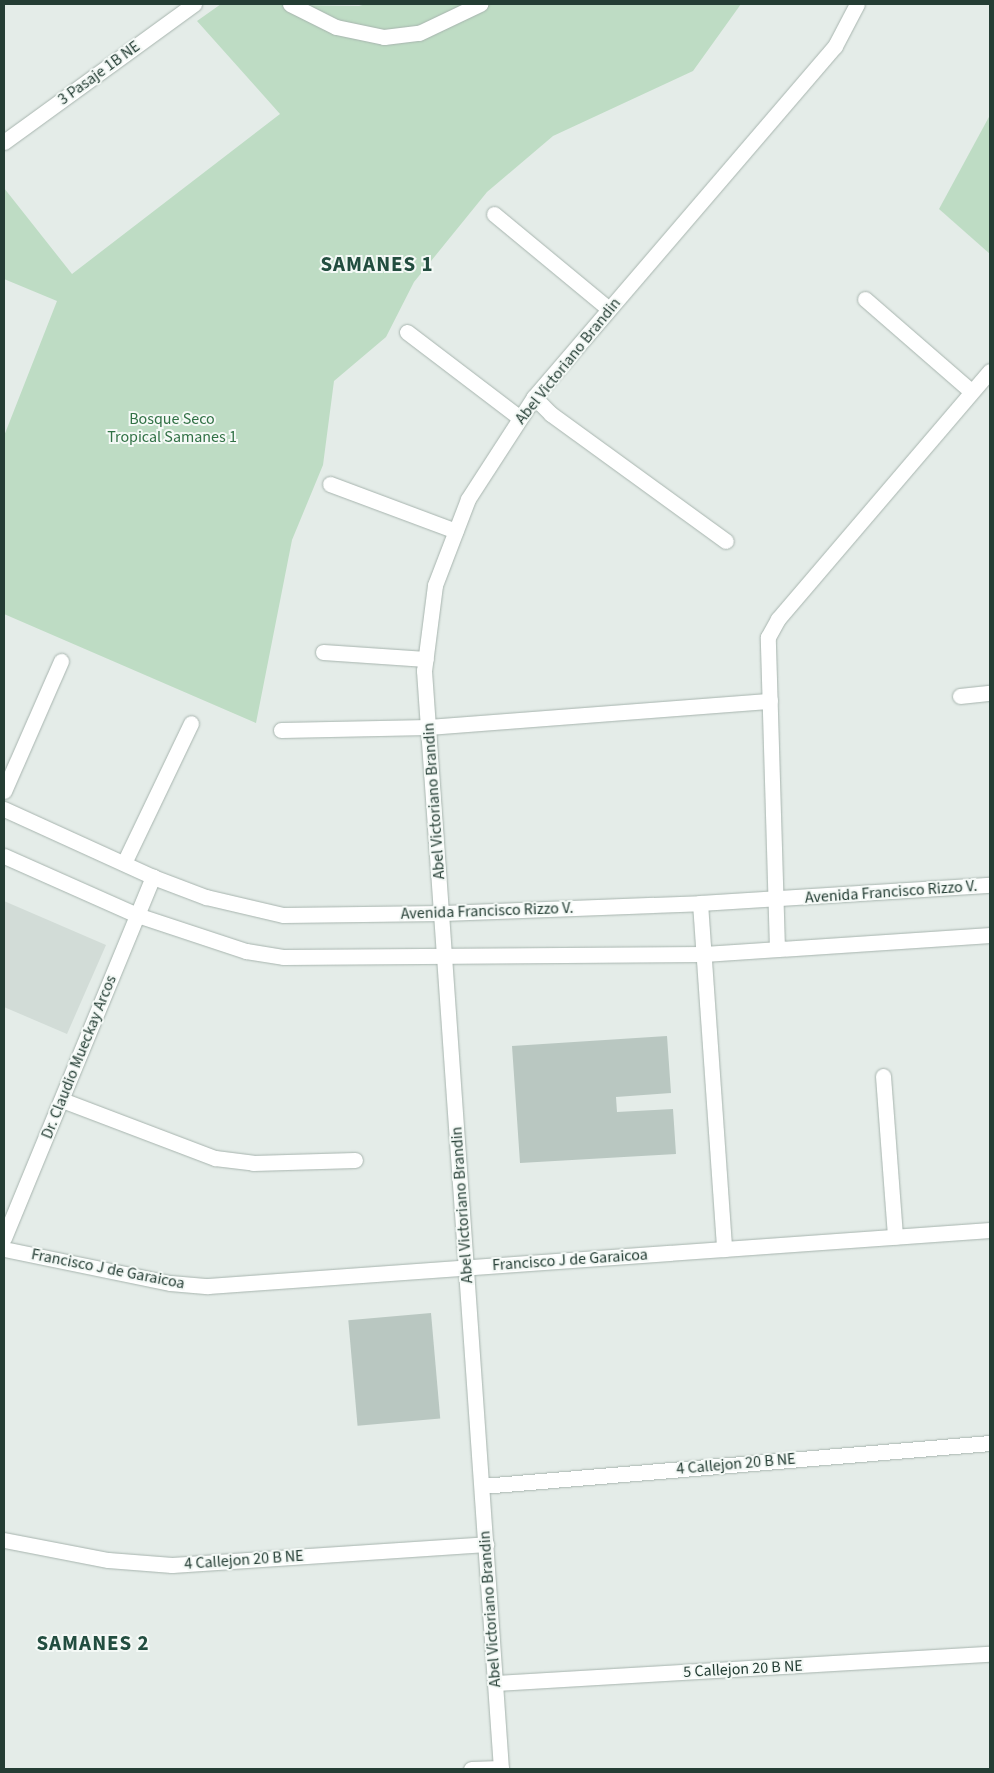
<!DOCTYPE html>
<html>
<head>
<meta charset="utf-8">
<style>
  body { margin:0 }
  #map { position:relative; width:994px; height:1773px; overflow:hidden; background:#e4ece8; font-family:"Source Sans 3",sans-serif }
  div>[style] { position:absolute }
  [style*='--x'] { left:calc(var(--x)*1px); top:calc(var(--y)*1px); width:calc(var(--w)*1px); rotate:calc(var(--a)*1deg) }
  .built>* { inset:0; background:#d2dcd7 }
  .green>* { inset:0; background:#bedcc4 }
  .building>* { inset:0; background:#b9c7c1; transform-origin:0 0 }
  .roads { filter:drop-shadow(0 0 1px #a7b4ae) drop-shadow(0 0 1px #a7b4ae) }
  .lane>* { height:15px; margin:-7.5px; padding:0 7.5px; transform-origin:7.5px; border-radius:7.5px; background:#fff }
  .street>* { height:15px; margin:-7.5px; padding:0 7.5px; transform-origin:7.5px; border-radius:7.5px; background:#fff }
  .secondary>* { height:15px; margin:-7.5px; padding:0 7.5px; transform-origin:7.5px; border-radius:7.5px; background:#fff }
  span { translate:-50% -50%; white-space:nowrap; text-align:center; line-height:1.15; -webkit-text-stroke:4px #f4f9f6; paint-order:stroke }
  .street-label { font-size:16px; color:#243d34 }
  .park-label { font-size:16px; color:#317145 }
  .district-label { font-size:21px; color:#224d3f; font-weight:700; letter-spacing:1px }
  .frame { position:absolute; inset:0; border:5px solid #243d34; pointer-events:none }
</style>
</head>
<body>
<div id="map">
  <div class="built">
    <div style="clip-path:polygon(4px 901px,106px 945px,67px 1034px,4px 1007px)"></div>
  </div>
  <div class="green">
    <div style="clip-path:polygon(221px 4px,359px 6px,366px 4px,741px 4px,693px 71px,553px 136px,487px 192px,414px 282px,386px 337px,334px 381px,323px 465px,292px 540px,256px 723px,4px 614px,4px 436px,57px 301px,4px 279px,4px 188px,72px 274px,280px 114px,197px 21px)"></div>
    <div style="clip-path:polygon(990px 115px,990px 254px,939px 209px)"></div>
  </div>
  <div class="building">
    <div style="clip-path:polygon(667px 1036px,671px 1093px,616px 1097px,617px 1112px,673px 1109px,676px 1154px,520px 1163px,512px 1046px)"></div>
    <div style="left:431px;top:1313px;width:106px;height:83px;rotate:85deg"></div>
  </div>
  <div class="roads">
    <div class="lane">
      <div style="--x:883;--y:1076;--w:161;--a:85.7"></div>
    </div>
    <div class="street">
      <div style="--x:290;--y:4;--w:51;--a:26.6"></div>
      <div style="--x:336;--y:27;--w:49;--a:11.8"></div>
      <div style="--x:384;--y:37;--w:35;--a:-7"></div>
      <div style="--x:419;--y:33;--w:68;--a:-25.4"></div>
      <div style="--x:4;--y:142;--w:235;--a:-36"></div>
      <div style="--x:494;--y:214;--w:149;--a:39.6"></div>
      <div style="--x:865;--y:299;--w:140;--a:41"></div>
      <div style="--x:407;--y:332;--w:142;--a:37.3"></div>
      <div style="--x:534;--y:397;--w:24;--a:45"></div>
      <div style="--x:551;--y:414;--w:216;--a:36"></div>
      <div style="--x:330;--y:484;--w:134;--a:20.5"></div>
      <div style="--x:323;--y:652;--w:103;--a:3.9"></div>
      <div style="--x:960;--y:696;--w:30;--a:-6"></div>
      <div style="--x:281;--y:730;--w:148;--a:-1.2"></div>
      <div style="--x:429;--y:727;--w:342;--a:-4.4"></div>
      <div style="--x:4;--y:791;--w:142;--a:-66.3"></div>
      <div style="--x:124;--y:863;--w:155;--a:-64.4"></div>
      <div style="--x:700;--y:903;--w:347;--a:86"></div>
      <div style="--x:777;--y:949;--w:312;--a:-91.7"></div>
      <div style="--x:768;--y:637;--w:21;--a:-61"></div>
      <div style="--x:778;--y:619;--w:326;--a:-49.5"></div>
      <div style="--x:62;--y:1100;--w:164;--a:20.8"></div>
      <div style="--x:215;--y:1158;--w:38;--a:7"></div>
      <div style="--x:253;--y:1163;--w:102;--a:-1.7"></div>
      <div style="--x:4;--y:1238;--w:391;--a:-67.6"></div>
      <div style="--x:4;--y:1249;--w:169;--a:11.6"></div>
      <div style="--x:170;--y:1283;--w:38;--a:5"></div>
      <div style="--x:208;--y:1286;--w:784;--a:-4.1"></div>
      <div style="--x:482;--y:1486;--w:510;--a:-4.84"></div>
      <div style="--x:4;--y:1540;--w:106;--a:10.9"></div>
      <div style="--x:108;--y:1560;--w:64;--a:4.5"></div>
      <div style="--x:172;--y:1565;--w:315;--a:-3.8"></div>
      <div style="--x:495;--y:1683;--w:496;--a:-3.4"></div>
      <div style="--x:471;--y:1769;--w:30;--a:-2"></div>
      <div style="--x:501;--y:1769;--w:1101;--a:-94.01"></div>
      <div style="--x:424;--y:671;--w:87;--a:-82.7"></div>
      <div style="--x:435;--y:585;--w:92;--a:-69"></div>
      <div style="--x:468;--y:499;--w:121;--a:-57.1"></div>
      <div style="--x:534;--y:397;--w:462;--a:-49.4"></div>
      <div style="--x:835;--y:46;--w:47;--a:-62.4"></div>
    </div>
    <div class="secondary">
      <div style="--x:4;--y:809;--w:164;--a:24.5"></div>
      <div style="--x:153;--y:877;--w:57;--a:20.7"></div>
      <div style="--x:206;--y:897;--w:79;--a:13.2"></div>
      <div style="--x:283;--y:915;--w:160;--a:-0.7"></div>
      <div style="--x:443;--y:913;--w:257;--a:-2.2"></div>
      <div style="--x:700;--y:903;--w:291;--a:-3.6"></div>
      <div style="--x:4;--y:856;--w:145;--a:23.9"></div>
      <div style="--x:137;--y:915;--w:115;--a:18.3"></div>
      <div style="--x:246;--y:951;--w:37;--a:9"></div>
      <div style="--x:283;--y:957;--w:421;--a:-0.4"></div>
      <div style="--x:704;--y:954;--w:287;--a:-3.8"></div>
    </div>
  </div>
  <div class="street-label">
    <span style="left:99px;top:73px;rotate:-36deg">3 Pasaje 1B NE</span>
    <span style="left:568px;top:361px;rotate:-51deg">Abel Victoriano Brandin</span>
    <span style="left:434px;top:801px;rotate:-94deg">Abel Victoriano Brandin</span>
    <span style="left:891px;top:892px;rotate:-4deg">Avenida Francisco Rizzo V.</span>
    <span style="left:487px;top:911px;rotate:-2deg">Avenida Francisco Rizzo V.</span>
    <span style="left:79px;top:1057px;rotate:-68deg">Dr. Claudio Mueckay Arcos</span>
    <span style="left:462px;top:1205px;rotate:-94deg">Abel Victoriano Brandin</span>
    <span style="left:570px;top:1260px;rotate:-4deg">Francisco J de Garaicoa</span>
    <span style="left:108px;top:1269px;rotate:11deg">Francisco J de Garaicoa</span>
    <span style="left:736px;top:1464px;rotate:-5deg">4 Callejon 20 B NE</span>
    <span style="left:244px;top:1560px;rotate:-4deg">4 Callejon 20 B NE</span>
    <span style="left:490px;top:1609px;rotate:-94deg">Abel Victoriano Brandin</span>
    <span style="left:743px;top:1669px;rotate:-3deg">5 Callejon 20 B NE</span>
  </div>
  <div class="park-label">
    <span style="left:172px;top:428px">Bosque Seco<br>Tropical Samanes 1</span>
  </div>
  <div class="district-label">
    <span style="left:377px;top:264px">SAMANES 1</span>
    <span style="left:93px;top:1643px">SAMANES 2</span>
  </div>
  <div class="frame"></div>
</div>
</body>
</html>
